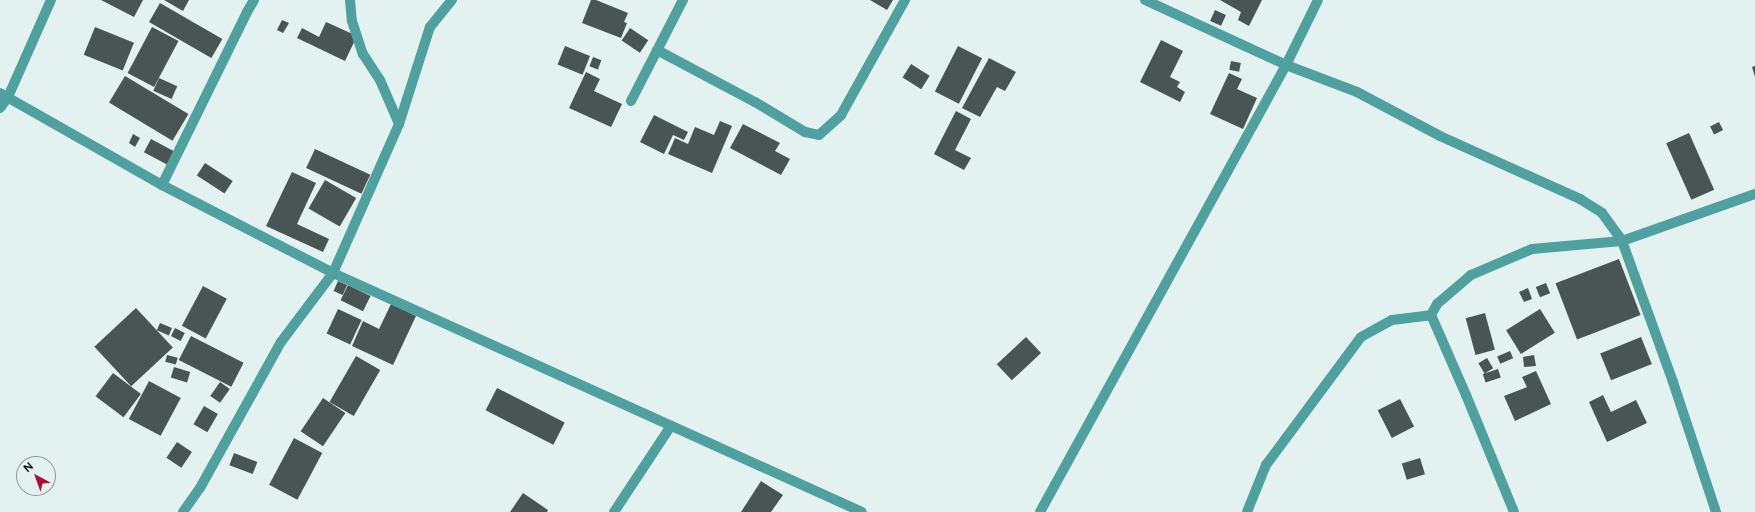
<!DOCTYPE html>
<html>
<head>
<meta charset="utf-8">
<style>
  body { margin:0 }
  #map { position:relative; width:1755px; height:512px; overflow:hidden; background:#e3f1f0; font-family:Figtree,sans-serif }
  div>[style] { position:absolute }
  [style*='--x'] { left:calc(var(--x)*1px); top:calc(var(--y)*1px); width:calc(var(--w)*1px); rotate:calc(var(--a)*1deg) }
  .building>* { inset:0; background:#495454; transform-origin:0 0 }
  .street>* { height:10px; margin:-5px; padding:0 5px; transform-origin:5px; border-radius:5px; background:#4fa09e }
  span { translate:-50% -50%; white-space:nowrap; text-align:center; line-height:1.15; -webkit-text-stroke:4px #e3f1f0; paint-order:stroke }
  .north { position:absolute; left:16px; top:456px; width:40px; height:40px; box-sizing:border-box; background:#e3f1f0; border:1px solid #8e9898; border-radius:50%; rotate:319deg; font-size:11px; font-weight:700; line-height:16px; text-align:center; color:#0f1313 }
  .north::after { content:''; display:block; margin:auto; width:14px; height:18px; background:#a81038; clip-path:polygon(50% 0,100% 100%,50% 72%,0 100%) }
</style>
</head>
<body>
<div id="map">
  <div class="building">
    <div style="clip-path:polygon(101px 0,143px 0,134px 17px)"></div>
    <div style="clip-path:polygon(164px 0,189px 0,183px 11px)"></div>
    <div style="clip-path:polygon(591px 0,596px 0,628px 13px,624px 22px,627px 23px,621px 38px,582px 23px)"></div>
    <div style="clip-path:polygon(870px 0,893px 0,887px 10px)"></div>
    <div style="clip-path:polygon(1220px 0,1262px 0,1249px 26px,1238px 20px,1241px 12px)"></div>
    <div style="left:160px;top:3px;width:72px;height:22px;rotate:30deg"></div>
    <div style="left:1215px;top:10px;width:12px;height:12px;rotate:24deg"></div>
    <div style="clip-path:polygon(282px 20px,289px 23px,283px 33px,277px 30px)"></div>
    <div style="clip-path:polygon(326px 22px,357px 36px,345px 61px,297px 38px,302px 28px,319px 37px)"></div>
    <div style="left:95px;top:27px;width:42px;height:30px;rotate:22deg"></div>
    <div style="left:152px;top:27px;width:30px;height:52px;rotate:28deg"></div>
    <div style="left:630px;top:28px;width:22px;height:15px;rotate:34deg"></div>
    <div style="clip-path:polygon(1161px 40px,1183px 51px,1170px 77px,1180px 82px,1177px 87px,1185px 92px,1180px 102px,1140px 82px)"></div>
    <div style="left:565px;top:46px;width:27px;height:20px;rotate:22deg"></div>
    <div style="left:958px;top:46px;width:27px;height:51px;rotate:27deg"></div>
    <div style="left:593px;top:57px;width:9px;height:10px;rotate:21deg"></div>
    <div style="clip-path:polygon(989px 58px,1016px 72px,1005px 91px,997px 87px,980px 117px,962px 108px)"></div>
    <div style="left:1231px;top:61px;width:10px;height:9px;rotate:11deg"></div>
    <div style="left:911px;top:64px;width:22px;height:16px;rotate:32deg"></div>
    <div style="clip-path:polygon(1755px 66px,1755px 77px,1752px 67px)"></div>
    <div style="clip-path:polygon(586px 72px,600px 79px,594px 91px,622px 104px,611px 127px,569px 108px)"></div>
    <div style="clip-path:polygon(1229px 73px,1242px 79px,1237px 89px,1257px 98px,1243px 129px,1210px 114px)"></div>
    <div style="left:125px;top:76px;width:74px;height:31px;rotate:31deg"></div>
    <div style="left:159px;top:78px;width:20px;height:14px;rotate:24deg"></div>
    <div style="clip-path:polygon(956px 111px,971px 119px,955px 150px,971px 158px,964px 170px,934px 154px)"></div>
    <div style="clip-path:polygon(654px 115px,688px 132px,684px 140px,673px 135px,664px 154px,640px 142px)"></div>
    <div style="clip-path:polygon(720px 121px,732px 126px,712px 173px,668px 154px,675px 138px,688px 144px,695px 127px,714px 135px)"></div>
    <div style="left:1719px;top:122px;width:9px;height:10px;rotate:63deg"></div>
    <div style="clip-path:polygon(743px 124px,780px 143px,775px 151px,790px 159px,781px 175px,730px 148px)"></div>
    <div style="left:1689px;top:133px;width:62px;height:25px;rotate:66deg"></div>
    <div style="clip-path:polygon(133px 134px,140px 138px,135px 147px,129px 143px)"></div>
    <div style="left:151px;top:139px;width:26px;height:15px;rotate:28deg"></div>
    <div style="left:315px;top:149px;width:61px;height:21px;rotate:25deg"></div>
    <div style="left:205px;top:163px;width:33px;height:15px;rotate:33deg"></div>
    <div style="clip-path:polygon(292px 172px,316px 183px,297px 224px,329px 239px,323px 252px,266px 226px)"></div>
    <div style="left:325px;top:180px;width:36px;height:33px;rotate:30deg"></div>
    <div style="left:1619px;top:259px;width:60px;height:68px;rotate:69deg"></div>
    <div style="left:338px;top:281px;width:10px;height:11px;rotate:24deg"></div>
    <div style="left:1546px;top:283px;width:11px;height:11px;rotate:68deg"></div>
    <div style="left:348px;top:285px;width:25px;height:17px;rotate:26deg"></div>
    <div style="left:203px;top:286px;width:27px;height:45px;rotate:28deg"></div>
    <div style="clip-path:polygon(1528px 288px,1532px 299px,1524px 302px,1519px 292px)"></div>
    <div style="clip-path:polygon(391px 304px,416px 316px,393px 365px,352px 346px,363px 321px,379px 329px)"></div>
    <div style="left:136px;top:308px;width:54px;height:57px;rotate:47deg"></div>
    <div style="left:338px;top:309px;width:26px;height:27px;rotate:25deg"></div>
    <div style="left:1540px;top:309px;width:28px;height:40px;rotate:58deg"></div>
    <div style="left:1485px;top:313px;width:38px;height:20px;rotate:75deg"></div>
    <div style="left:160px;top:323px;width:13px;height:8px;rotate:23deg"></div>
    <div style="left:175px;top:328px;width:11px;height:9px;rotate:27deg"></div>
    <div style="left:191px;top:336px;width:59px;height:27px;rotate:27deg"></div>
    <div style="left:1026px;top:337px;width:22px;height:40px;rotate:47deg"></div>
    <div style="left:1641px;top:337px;width:29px;height:44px;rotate:68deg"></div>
    <div style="left:1510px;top:351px;width:8px;height:14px;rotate:67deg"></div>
    <div style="left:167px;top:355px;width:11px;height:7px;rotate:15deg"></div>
    <div style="clip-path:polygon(1534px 355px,1536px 366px,1524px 367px,1523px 357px)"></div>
    <div style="left:356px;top:356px;width:28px;height:53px;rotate:30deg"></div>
    <div style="left:1487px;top:358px;width:12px;height:10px;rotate:59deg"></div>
    <div style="left:174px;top:367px;width:17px;height:11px;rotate:17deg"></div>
    <div style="left:1498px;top:369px;width:9px;height:16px;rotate:72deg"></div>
    <div style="clip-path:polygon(1536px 371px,1551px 404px,1515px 421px,1504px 396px,1527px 387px,1522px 377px)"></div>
    <div style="left:113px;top:373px;width:35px;height:29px;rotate:37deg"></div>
    <div style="left:149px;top:381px;width:36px;height:43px;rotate:28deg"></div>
    <div style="left:220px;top:382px;width:12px;height:17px;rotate:35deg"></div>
    <div style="left:497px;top:388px;width:76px;height:25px;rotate:27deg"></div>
    <div style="clip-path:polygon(1603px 395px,1611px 412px,1636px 400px,1647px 423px,1607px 442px,1589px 402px)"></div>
    <div style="left:323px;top:398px;width:27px;height:40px;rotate:34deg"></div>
    <div style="left:1400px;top:399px;width:31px;height:25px;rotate:63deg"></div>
    <div style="left:204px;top:406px;width:16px;height:21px;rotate:30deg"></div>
    <div style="left:294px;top:438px;width:32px;height:53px;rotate:28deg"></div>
    <div style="left:177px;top:442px;width:18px;height:19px;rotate:34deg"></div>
    <div style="left:234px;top:453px;width:25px;height:13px;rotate:21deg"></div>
    <div style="left:1420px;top:458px;width:17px;height:19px;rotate:73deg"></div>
    <div style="clip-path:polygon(761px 481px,783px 495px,771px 512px,741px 512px)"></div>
    <div style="clip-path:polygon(523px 493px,548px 510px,547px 512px,510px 512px)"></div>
  </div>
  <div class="street">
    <div style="--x:350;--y:0;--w:21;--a:85"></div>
    <div style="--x:352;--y:21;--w:35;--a:72"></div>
    <div style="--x:363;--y:54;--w:31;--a:57"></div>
    <div style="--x:380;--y:80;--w:48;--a:66.6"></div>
    <div style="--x:1145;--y:0;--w:155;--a:24.7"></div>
    <div style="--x:1286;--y:65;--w:76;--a:20.8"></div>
    <div style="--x:1357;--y:92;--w:94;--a:27.9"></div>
    <div style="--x:1440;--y:136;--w:154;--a:24.2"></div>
    <div style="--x:1580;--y:199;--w:26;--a:32"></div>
    <div style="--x:1602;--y:213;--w:34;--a:54"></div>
    <div style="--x:1622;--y:241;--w:150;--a:70.1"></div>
    <div style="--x:1673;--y:382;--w:137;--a:71.7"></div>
    <div style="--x:657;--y:50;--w:111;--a:28"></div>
    <div style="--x:755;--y:102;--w:58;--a:31"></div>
    <div style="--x:805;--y:132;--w:14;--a:12"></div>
    <div style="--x:819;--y:135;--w:30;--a:-42"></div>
    <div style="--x:841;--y:115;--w:132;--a:-60.9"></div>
    <div style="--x:0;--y:93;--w:186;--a:29.6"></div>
    <div style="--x:162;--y:185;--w:192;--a:27.2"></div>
    <div style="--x:333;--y:273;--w:580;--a:24.31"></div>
    <div style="--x:631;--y:101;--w:114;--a:-62.8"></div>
    <div style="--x:0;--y:108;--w:14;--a:-54"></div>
    <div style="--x:8;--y:97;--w:106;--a:-66.1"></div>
    <div style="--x:162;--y:185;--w:193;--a:-63.8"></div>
    <div style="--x:247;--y:12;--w:14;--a:-60"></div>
    <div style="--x:183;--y:512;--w:29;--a:-55"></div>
    <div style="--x:200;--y:488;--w:167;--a:-61"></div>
    <div style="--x:281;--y:342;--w:86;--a:-53"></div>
    <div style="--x:333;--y:273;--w:163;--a:-66.1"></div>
    <div style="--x:399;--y:124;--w:102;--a:-72.3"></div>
    <div style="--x:430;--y:27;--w:35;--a:-51"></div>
    <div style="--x:614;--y:512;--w:103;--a:-56.5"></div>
    <div style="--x:1040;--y:512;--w:510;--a:-61.17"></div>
    <div style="--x:1286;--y:65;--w:72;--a:-63.8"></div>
    <div style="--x:1247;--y:512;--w:51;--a:-68"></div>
    <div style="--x:1266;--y:465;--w:159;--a:-53.4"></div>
    <div style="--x:1361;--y:337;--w:35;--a:-29"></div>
    <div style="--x:1392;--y:320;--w:39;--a:-7"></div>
    <div style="--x:1514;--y:512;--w:126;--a:-112.3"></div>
    <div style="--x:1466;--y:395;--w:87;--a:-113.6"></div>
    <div style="--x:1431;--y:315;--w:13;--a:-61"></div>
    <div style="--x:1437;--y:304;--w:45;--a:-40.5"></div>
    <div style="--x:1471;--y:275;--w:66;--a:-23.1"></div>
    <div style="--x:1532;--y:249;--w:90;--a:-5.1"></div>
    <div style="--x:1622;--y:241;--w:141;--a:-19.5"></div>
  </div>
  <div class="north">N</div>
</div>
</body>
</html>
